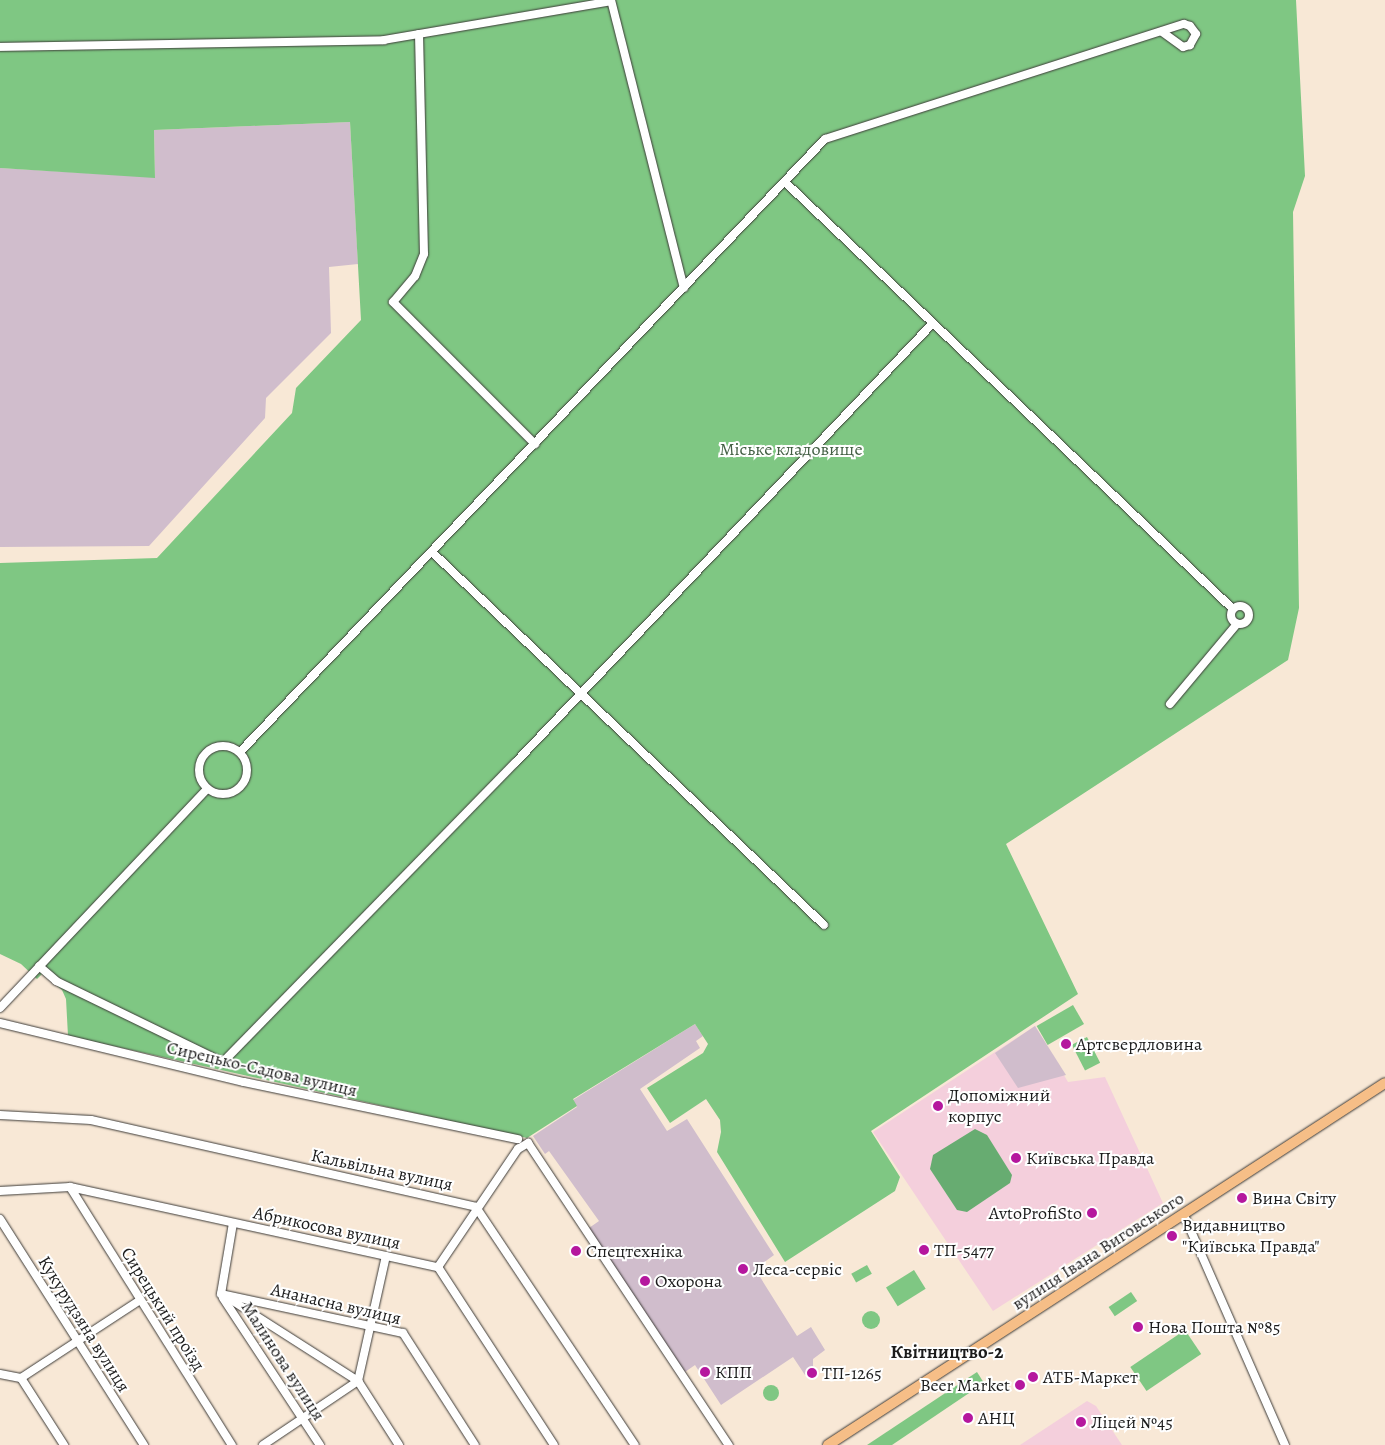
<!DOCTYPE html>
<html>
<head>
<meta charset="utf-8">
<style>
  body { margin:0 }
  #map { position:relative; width:1385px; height:1445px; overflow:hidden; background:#f8e8d6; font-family:Alegreya,serif }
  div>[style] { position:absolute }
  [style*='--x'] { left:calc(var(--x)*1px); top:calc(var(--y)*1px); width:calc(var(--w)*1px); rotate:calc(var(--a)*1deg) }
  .built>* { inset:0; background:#f4cfdc }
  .industrial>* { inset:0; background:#d0bdcc }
  .green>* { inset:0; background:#7fc783; transform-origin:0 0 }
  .round { border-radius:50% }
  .forest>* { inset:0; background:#67ac71 }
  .roads { filter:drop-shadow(0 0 1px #3d3b38) drop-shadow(0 0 1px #3d3b38) }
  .minor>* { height:8px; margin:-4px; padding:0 4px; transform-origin:4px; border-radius:4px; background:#fff }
  .minor>.ring { margin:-4px; padding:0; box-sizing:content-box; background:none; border:8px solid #fff; border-radius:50% }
  .major>* { height:10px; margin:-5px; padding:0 5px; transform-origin:5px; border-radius:5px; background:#f6be87 }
  .dots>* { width:14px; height:14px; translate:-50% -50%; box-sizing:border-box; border:2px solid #fff; border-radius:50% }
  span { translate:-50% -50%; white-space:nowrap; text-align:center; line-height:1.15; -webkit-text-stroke:4px #fff; paint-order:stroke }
  .park-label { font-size:18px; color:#446045 }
  .poi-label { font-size:18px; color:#1c1c1c }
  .left { translate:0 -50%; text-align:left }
  .right { translate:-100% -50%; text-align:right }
  .street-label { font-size:18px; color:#1c1c1c }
  .neighbourhood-label { font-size:19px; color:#1c1c1c; font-weight:700 }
</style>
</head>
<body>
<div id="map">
  <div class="built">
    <div style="clip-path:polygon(1035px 1026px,1068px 1082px,1105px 1077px,1163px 1203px,993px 1311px,873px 1132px)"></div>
    <div style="clip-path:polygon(1087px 1401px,1096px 1406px,1122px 1445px,1020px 1445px)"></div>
  </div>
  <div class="industrial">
    <div style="clip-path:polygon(350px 122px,358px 264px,329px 267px,331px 333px,266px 398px,265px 418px,149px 546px,0 547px,0 168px,155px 177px,154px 130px)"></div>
    <div style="clip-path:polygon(695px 1024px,703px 1036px,696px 1041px,700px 1048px,640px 1089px,667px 1131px,687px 1119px,774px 1255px,755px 1269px,797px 1336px,811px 1327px,825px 1350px,813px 1359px,813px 1369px,805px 1375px,793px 1357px,721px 1405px,695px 1365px,685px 1372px,589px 1228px,599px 1221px,549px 1151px,545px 1154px,533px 1136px,577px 1107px,573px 1100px)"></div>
    <div style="clip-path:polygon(1035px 1026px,1066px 1075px,1018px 1088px,995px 1053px)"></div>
  </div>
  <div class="green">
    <div style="clip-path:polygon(0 0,1296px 0,1305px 176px,1293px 212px,1299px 608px,1288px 660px,1006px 844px,1078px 994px,871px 1131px,900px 1177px,895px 1191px,785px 1262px,717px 1152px,721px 1132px,720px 1120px,706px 1099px,670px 1123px,647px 1088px,703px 1053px,708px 1044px,695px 1024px,573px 1099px,577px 1106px,527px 1138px,68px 1036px,66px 999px,62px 990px,42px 974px,37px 979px,21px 964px,0 954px,0 563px,157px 558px,292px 413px,296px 388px,361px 320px,350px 122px,154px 130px,155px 178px,0 168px)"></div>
    <div style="left:1073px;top:1005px;width:22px;height:42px;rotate:60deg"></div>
    <div style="left:1087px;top:1037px;width:29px;height:17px;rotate:63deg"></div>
    <div style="left:867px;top:1265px;width:10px;height:18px;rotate:61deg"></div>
    <div style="left:914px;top:1270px;width:22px;height:33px;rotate:58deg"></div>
    <div style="left:1131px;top:1292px;width:11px;height:27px;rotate:56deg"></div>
    <div class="round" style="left:862px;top:1311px;width:18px;height:18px"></div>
    <div style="left:1185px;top:1330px;width:29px;height:66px;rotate:56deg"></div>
    <div style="clip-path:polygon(977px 1372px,984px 1383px,892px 1445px,867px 1445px)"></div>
    <div class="round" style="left:763px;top:1385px;width:16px;height:16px"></div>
  </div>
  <div class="forest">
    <div style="clip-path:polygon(975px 1129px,987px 1135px,1012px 1175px,1010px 1183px,967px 1212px,957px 1210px,930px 1169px,933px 1155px)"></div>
  </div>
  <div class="roads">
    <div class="minor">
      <div style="--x:611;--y:0;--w:297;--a:75.8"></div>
      <div style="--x:419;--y:34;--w:220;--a:88.7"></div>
      <div style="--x:424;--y:254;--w:24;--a:112"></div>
      <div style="--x:415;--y:276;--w:34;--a:130"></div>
      <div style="--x:393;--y:302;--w:201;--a:45"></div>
      <div style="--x:0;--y:47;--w:384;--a:-1"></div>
      <div style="--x:384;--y:40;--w:230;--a:-9.7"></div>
      <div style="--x:785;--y:182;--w:619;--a:43.63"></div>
      <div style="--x:432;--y:552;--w:541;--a:43.58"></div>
      <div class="ring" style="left:1231px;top:606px;width:10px;height:10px"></div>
      <div style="--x:1170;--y:704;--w:104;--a:-50.1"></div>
      <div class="ring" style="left:199px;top:746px;width:40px;height:40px"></div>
      <div style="--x:240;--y:752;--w:847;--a:-46.34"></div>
      <div style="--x:825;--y:139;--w:377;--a:-17.8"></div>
      <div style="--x:1184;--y:24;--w:6;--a:18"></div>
      <div style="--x:1190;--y:26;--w:10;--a:53"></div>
      <div style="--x:1196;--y:34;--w:13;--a:119"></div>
      <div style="--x:1190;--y:45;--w:7;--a:164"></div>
      <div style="--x:1183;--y:47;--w:26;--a:-144"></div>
      <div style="--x:39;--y:966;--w:23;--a:41"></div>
      <div style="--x:56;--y:981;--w:186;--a:25.9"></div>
      <div style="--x:223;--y:1062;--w:418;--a:-45.7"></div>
      <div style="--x:515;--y:763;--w:607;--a:-46.47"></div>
      <div style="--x:0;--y:1008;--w:301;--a:-46.6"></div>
      <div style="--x:0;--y:1023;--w:251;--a:13.6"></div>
      <div style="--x:244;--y:1082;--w:280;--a:11.8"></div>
      <div style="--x:0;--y:1115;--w:91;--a:3.1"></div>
      <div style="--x:91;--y:1120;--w:395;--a:12.7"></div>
      <div style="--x:476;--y:1207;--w:286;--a:56.3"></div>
      <div style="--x:70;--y:1187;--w:305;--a:57.9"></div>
      <div style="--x:0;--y:1191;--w:70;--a:-3.3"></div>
      <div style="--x:70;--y:1187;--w:377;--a:12.3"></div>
      <div style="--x:438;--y:1267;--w:212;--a:56.9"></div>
      <div style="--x:1184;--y:1215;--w:251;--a:66.3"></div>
      <div style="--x:0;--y:1219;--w:268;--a:57.5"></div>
      <div style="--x:438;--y:1267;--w:143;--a:-55.9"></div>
      <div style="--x:518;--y:1149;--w:12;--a:-31"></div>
      <div style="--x:528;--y:1143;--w:363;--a:56.4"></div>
      <div style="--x:221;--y:1294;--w:186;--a:12.1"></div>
      <div style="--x:403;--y:1333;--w:133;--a:57.3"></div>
      <div style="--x:221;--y:1294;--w:72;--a:-80.4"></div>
      <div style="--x:225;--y:1296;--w:158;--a:32.6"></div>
      <div style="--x:358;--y:1381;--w:76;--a:57.4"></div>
      <div style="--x:223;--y:1298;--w:176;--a:56.6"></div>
      <div style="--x:0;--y:1374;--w:21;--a:11"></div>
      <div style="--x:21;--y:1378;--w:142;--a:-33.2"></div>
      <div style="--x:21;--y:1378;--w:80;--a:57.3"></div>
      <div style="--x:263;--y:1445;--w:115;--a:-34"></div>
      <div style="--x:358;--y:1381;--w:128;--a:-77.4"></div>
    </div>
    <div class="major">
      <div style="--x:828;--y:1445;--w:664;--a:-33.02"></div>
    </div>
  </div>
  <div class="dots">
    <div style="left:1066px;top:1044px;background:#b5179e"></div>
    <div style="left:938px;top:1106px;background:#b5179e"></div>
    <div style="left:1016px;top:1158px;background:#b5179e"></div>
    <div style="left:1242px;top:1198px;background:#b5179e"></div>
    <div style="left:1092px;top:1213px;background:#b5179e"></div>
    <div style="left:1172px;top:1236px;background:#b5179e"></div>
    <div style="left:924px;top:1250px;background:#b5179e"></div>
    <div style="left:576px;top:1251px;background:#b5179e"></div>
    <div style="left:743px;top:1269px;background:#b5179e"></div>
    <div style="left:645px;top:1281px;background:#b5179e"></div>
    <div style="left:1138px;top:1327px;background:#b5179e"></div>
    <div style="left:705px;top:1372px;background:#b5179e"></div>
    <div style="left:812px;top:1373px;background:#b5179e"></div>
    <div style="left:1033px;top:1377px;background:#b5179e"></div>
    <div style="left:1020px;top:1385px;background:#b5179e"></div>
    <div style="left:968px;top:1418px;background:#b5179e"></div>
    <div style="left:1081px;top:1422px;background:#b5179e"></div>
  </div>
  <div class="park-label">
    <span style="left:791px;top:449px">Міське кладовище</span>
  </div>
  <div class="poi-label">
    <span class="left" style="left:1076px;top:1044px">Артсвердловина</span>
    <span class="left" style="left:948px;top:1106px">Допоміжний<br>корпус</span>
    <span class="left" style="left:1026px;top:1158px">Київська Правда</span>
    <span class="left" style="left:1252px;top:1198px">Вина Світу</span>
    <span class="right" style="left:1082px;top:1213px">AvtoProfiSto</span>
    <span class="left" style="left:1182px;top:1236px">Видавництво<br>"Київська Правда"</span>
    <span class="left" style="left:934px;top:1250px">ТП-5477</span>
    <span class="left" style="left:586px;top:1251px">Спецтехніка</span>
    <span class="left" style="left:753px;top:1269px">Леса-сервіс</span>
    <span class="left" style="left:655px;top:1281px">Охорона</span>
    <span class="left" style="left:1148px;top:1327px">Нова Пошта №85</span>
    <span class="left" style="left:715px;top:1372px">КПП</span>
    <span class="left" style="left:822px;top:1373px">ТП-1265</span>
    <span class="left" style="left:1043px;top:1377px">АТБ-Маркет</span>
    <span class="right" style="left:1010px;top:1385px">Beer Market</span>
    <span class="left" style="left:978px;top:1418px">АНЦ</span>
    <span class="left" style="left:1091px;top:1422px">Ліцей №45</span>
  </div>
  <div class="street-label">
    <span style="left:262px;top:1069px;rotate:13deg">Сирецько-Садова вулиця</span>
    <span style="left:382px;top:1170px;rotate:12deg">Кальвільна вулиця</span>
    <span style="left:327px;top:1228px;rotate:12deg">Абрикосова вулиця</span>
    <span style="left:1098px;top:1251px;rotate:-33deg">вулиця Івана Виговського</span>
    <span style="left:336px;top:1304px;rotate:13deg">Ананасна вулиця</span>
    <span style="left:163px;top:1309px;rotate:58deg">Сирецький проїзд</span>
    <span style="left:84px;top:1324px;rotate:58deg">Кукурудзяна вулиця</span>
    <span style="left:283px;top:1361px;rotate:57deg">Малинова вулиця</span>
  </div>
  <div class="neighbourhood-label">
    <span style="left:947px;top:1353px">Квітництво-2</span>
  </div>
</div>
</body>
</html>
